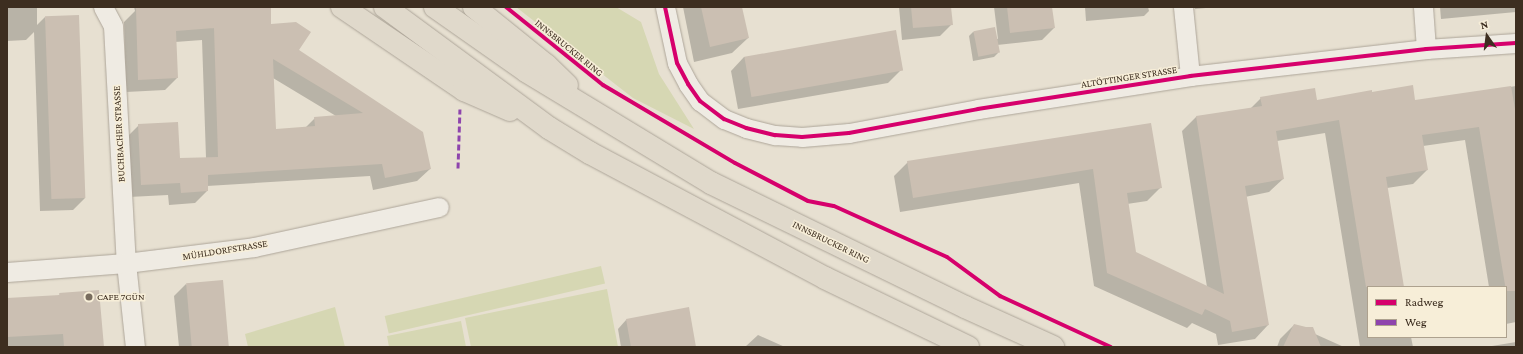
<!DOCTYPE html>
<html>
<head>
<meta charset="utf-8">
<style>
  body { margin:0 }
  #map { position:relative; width:1523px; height:354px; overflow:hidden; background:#e7e0d1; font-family:"Crimson Pro",serif }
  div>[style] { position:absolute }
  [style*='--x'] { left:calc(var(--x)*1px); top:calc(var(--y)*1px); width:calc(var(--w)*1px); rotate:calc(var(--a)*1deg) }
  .green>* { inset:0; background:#d6d7b3; transform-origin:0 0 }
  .shadow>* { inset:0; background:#0003 }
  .building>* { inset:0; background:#cbbfb2; transform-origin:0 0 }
  .roads { filter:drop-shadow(0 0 1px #ada599) drop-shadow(0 0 1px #ada599) }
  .minor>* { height:19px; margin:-9.5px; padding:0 9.5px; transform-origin:9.5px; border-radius:9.5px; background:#efebe3 }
  .trunk>* { height:22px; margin:-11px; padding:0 11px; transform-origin:11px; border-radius:11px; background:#e0d9cb }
  .quiet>* { height:3px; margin-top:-1.5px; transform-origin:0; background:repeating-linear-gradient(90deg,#8e44ad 0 6px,transparent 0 9px) }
  .cycleway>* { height:4px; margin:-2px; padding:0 2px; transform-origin:2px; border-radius:2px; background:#d6006c }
  .dots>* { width:11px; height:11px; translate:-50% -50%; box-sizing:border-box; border:2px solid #f7eed8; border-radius:50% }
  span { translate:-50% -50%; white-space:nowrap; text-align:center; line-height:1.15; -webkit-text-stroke:3px #f7eed8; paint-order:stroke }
  .street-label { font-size:10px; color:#3d2e20 }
  .poi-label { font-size:10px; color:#3d2e20 }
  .left { translate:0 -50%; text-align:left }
  .frame { position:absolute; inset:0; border:8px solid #3d2e20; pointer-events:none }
  .legend { position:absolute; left:1367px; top:286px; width:140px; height:52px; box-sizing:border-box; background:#f7eed8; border:1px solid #ada18e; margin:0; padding:5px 7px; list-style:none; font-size:12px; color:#3d2e20 }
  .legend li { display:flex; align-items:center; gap:8px; height:20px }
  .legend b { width:20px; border:1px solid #ada18e }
  .north { position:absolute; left:1467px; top:16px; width:40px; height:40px; -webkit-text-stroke:3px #f7eed8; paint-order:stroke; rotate:346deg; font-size:11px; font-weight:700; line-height:16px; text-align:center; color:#3d2e20 }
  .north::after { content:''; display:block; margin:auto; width:14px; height:18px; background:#3d2e20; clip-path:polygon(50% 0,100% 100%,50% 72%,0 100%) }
</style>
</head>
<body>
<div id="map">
  <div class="green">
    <div style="clip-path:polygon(516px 7px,616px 7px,641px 22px,659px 74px,694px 129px,633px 98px)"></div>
    <div style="left:601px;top:266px;width:18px;height:222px;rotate:77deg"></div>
    <div style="clip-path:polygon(607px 289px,618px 347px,471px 347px,465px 318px)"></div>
    <div style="clip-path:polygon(335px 307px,345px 347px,248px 347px,245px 334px)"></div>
    <div style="clip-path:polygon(461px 321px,466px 347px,389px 347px,387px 336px)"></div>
  </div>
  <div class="shadow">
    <div style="clip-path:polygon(7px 7px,37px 7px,37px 25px,45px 17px,85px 198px,73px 210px,40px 211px,34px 32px,26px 40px,7px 41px)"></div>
    <div style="clip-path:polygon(evenodd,134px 7px,270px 7px,271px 25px,430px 169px,417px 181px,373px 190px,370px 176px,207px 186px,207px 191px,195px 203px,169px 205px,168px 195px,129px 197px,127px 137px,139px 125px,179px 159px,206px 158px,202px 40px,175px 42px,177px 78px,165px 90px,126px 92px,124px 22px,135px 11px,134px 7px,273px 78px,336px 116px,315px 118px,305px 128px,275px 130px,273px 78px)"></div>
    <div style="clip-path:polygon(683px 7px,741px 7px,748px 38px,732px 53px,694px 62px)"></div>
    <div style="clip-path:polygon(899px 7px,950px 7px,952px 24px,940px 36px,902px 40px)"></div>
    <div style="clip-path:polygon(994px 7px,1051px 7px,1054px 28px,1042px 40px,997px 45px,998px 53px,994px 57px,973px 61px,969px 36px,973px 32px,998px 39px)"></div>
    <div style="clip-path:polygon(1085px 7px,1148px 7px,1149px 11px,1144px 16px,1086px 21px)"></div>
    <div style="clip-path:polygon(1195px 7px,1217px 7px,1195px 9px)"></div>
    <div style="clip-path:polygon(1440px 7px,1516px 7px,1516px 12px,1441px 19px)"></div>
    <div style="clip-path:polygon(744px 57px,902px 69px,888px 83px,738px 109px,731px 71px)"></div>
    <div style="clip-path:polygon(1516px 86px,1516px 322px,1506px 324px,1506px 287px,1489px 287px,1465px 140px,1423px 146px,1427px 170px,1413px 184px,1387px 188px,1403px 287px,1368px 287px,1368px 337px,1411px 337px,1413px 347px,1360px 347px,1325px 133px,1277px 141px,1283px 179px,1269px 192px,1245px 197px,1268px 325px,1255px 339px,1218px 345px,1216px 334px,1192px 323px,1187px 328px,1094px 286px,1079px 183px,900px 212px,894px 176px,908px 162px,1150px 124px,1161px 187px,1147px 201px,1127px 204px,1135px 253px,1207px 287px,1182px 131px,1196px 117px,1250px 109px,1261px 98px,1316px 101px,1372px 93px,1415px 102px)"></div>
    <div style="clip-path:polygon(186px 284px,228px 347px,179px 347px,174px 296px)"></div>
    <div style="clip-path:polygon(98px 291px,103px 347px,7px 347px,7px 300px,58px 296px,60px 294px)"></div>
    <div style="clip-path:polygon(626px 320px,695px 347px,621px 347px,618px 329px)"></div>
    <div style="clip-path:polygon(1294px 325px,1315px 334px,1344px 347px,1277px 347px,1280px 339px)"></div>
    <div style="clip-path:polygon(758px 335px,785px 347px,745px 347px)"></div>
    <div style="clip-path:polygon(1516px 342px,1516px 347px,1486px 347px)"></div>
  </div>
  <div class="building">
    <div style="clip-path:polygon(evenodd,172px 7px,271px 7px,271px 24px,296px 22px,311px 32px,299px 50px,423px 132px,431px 169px,385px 178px,382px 164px,208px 175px,208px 191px,181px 193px,180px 183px,141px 185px,138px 124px,178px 122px,180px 158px,218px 157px,214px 28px,176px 31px,178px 78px,138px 80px,136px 8px,172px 7px,273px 59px,363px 113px,314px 117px,315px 126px,276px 129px,273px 59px)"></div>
    <div style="clip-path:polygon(701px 7px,742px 7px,749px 38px,710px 47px)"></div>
    <div style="clip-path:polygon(911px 7px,951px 7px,953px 25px,913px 28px)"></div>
    <div style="clip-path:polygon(1007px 7px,1052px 7px,1055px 28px,1010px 33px)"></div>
    <div style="left:79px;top:15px;width:183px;height:34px;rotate:88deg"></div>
    <div style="left:995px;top:27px;width:26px;height:22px;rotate:79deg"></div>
    <div style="left:896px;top:30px;width:41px;height:154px;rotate:80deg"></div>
    <div style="clip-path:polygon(1413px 85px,1415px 100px,1511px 86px,1516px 115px,1516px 291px,1506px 291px,1479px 127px,1422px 135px,1428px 170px,1386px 177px,1404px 287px,1366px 287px,1339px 120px,1276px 131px,1284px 179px,1245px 186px,1269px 325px,1232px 332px,1230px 321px,1205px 309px,1202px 315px,1107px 273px,1093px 169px,913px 198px,907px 161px,1151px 123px,1162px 188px,1127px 193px,1136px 252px,1224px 294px,1196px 116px,1262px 106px,1260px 97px,1315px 88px,1317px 100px,1372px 90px,1372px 92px)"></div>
    <div style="left:223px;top:280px;width:67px;height:37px;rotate:85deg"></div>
    <div style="clip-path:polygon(99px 290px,104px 347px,64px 347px,63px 334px,7px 337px,7px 298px,60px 295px,59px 293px)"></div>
    <div style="clip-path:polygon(689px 307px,696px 347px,631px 347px,626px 319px)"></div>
    <div style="clip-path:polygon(1294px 324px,1306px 327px,1313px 327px,1321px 347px,1283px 347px)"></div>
  </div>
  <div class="roads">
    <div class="minor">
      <div style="--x:103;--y:7;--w:21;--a:62"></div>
      <div style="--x:113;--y:26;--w:237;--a:86.9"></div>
      <div style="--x:126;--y:263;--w:84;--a:83.9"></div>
      <div style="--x:665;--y:7;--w:57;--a:77.9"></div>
      <div style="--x:677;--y:63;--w:24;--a:62"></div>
      <div style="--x:688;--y:84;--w:21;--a:55"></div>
      <div style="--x:700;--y:101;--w:30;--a:37"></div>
      <div style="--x:724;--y:119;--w:24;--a:22"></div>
      <div style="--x:746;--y:128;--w:30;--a:14"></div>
      <div style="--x:775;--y:135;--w:27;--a:4"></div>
      <div style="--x:802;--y:137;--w:47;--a:-4.9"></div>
      <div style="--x:849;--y:133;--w:131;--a:-10.5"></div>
      <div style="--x:978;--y:109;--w:215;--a:-8.8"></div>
      <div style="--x:1190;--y:76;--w:238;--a:-6.5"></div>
      <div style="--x:1426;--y:49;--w:90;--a:-3.8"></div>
      <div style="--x:1183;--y:7;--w:69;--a:84.2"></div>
      <div style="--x:1423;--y:7;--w:42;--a:85.9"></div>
      <div style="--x:7;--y:272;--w:119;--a:-4.3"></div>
      <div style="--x:126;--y:263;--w:129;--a:-7.1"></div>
      <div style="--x:254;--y:247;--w:189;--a:-12.2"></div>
    </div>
    <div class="trunk">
      <div style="--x:342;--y:7;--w:148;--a:34.2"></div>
      <div style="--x:464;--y:90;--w:50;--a:23.5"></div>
      <div style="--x:385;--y:7;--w:204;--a:36.4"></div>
      <div style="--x:549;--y:128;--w:48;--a:31.4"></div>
      <div style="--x:590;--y:153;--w:266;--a:28"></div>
      <div style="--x:825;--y:278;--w:159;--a:25.8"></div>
      <div style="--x:435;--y:7;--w:111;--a:35.1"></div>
      <div style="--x:526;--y:71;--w:216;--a:31.2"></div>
      <div style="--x:711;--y:183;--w:283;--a:26"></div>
      <div style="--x:965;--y:307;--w:97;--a:24.4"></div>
      <div style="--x:474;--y:7;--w:92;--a:38.9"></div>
      <div style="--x:546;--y:65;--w:29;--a:44"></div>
    </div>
  </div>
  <div class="quiet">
    <div style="--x:458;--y:168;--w:59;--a:-88.1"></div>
  </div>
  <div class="cycleway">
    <div style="--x:506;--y:7;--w:124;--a:38.8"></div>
    <div style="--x:603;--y:85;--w:153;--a:30.6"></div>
    <div style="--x:735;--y:163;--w:82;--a:27.5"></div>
    <div style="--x:808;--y:201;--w:26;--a:11"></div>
    <div style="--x:834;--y:206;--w:124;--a:24.3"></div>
    <div style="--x:947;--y:257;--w:66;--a:36.3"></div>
    <div style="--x:1000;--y:296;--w:122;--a:24.7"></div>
    <div style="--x:665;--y:7;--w:57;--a:77.9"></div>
    <div style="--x:677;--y:63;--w:24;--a:62"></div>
    <div style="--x:688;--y:84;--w:21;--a:55"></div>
    <div style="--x:700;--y:101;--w:30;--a:37"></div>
    <div style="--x:724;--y:119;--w:24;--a:22"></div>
    <div style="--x:746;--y:128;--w:30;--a:14"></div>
    <div style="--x:775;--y:135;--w:27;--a:4"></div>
    <div style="--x:802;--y:137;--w:47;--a:-4.9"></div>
    <div style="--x:849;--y:133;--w:131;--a:-10.5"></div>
    <div style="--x:978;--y:109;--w:215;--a:-8.8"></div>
    <div style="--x:1190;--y:76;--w:238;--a:-6.5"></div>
    <div style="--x:1426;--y:49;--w:90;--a:-3.8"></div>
  </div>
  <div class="dots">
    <div style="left:89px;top:297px;background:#786c5e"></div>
  </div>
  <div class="street-label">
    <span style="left:569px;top:48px;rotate:39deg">INNSBRUCKER RING</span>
    <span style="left:1129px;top:77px;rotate:-9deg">ALTÖTTINGER STRASSE</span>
    <span style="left:119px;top:134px;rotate:-93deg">BUCHBACHER STRASSE</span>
    <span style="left:831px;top:242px;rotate:26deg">INNSBRUCKER RING</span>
    <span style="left:225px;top:250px;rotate:-9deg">MÜHLDORFSTRASSE</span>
  </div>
  <div class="poi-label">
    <span class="left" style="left:97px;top:297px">CAFE 7GÜN</span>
  </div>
  <div class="frame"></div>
  <ul class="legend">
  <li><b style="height:5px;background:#d6006c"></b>Radweg</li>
  <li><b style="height:5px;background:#8e44ad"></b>Weg</li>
  </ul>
  <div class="north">N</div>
</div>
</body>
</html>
